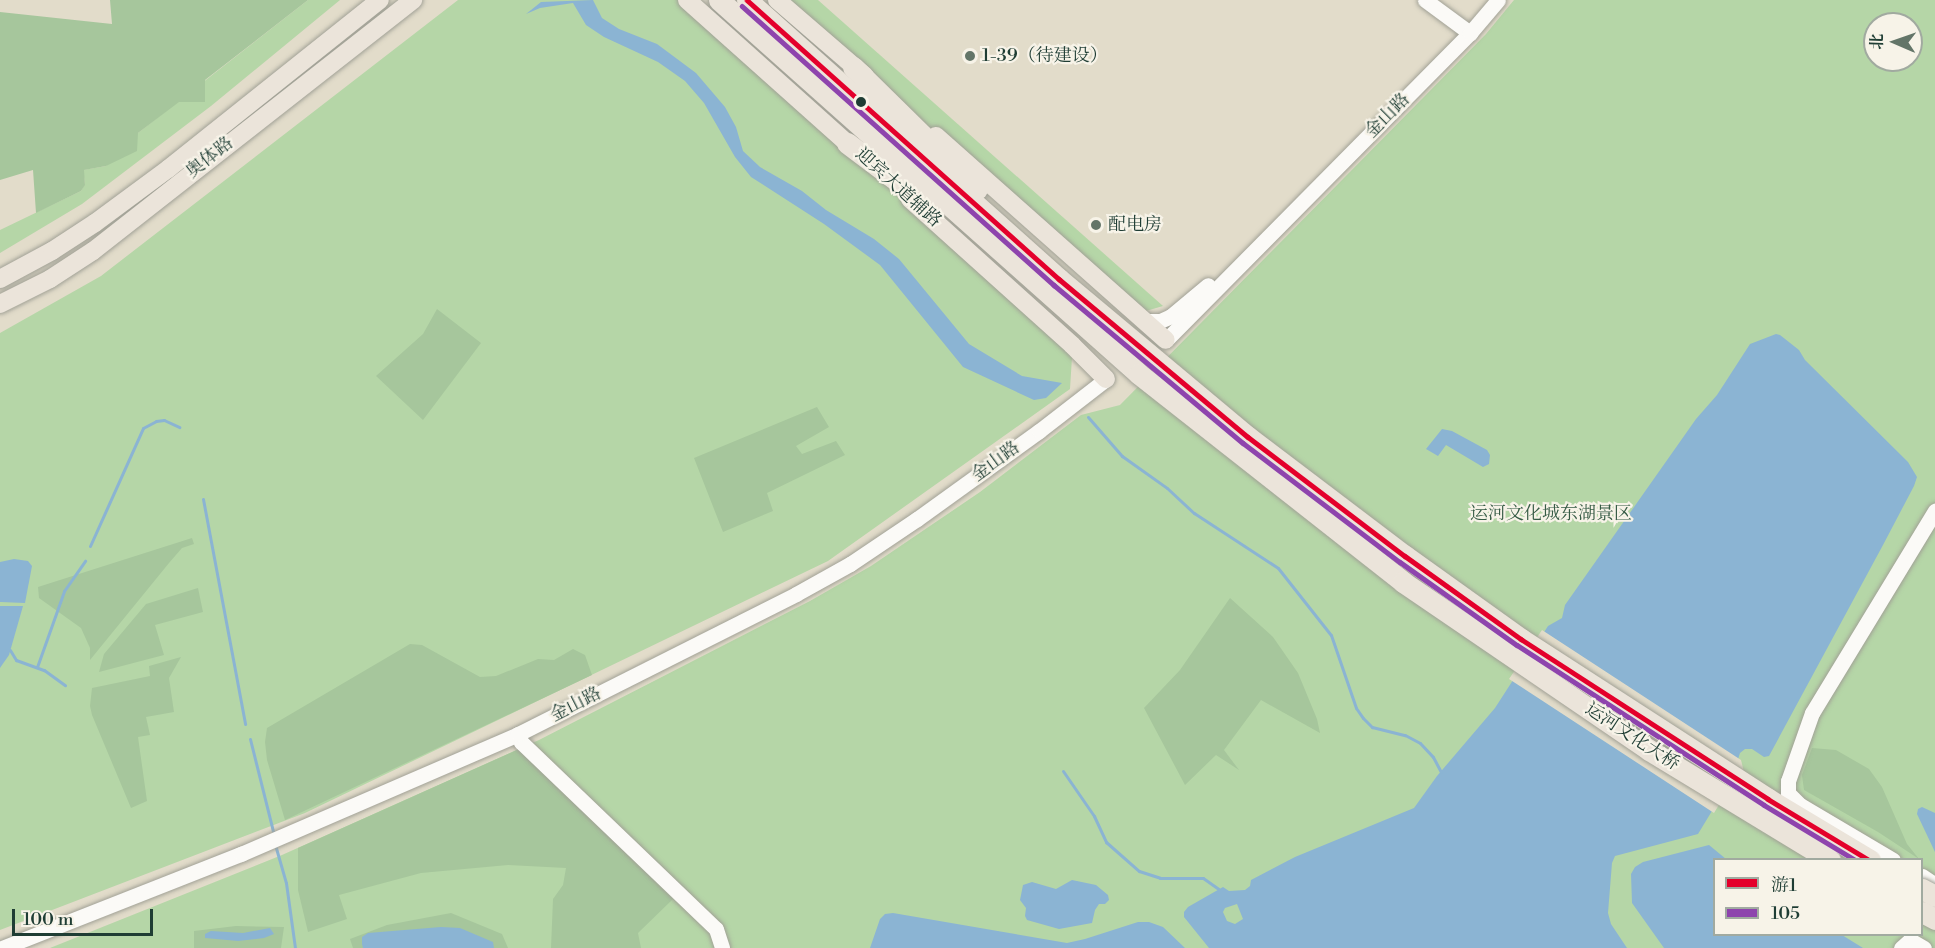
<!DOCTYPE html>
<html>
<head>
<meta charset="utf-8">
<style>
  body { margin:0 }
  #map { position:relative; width:1935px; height:948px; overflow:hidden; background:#e2dcca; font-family:"Libre Bodoni","Noto Serif SC",serif }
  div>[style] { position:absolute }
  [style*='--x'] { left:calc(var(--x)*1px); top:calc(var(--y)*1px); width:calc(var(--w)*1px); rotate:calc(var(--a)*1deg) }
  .green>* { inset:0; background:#b5d6a7 }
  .forest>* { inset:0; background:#a6c69c }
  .water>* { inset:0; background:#8bb4d3 }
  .pier>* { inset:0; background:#e2dcca }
  .stream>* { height:3px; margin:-1.5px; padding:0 1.5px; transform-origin:1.5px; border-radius:1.5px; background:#8bb4d3 }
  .roads { filter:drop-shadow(0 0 2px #a1a196) drop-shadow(0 0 2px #a1a196) }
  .minor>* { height:15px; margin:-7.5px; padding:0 7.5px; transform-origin:7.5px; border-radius:7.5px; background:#fbfaf7 }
  .major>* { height:18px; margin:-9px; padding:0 9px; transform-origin:9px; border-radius:9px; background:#ebe4da }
  .highway>* { height:21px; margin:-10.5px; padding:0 10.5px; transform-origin:10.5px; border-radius:10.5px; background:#ebe4da }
  .bridges { filter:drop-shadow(0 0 2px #a1a196) drop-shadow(0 0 2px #a1a196) }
  .highway-bridge>* { height:21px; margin:-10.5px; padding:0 10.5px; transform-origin:10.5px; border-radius:10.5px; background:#ebe4da }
  .bus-1>* { height:4.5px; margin:-2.25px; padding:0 2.25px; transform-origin:2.25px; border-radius:2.25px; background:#e4002b }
  .bus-2>* { height:4.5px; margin:-2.25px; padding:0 2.25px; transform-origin:2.25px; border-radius:2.25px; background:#8e44ad }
  .dots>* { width:16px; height:16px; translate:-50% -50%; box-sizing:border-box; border:3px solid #f7f3e8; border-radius:50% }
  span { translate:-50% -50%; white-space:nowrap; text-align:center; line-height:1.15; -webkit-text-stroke:4.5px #f7f3e8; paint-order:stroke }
  .poi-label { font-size:18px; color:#1f3d34 }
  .left { translate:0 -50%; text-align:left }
  .street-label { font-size:18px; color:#1f3d34 }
  .park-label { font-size:18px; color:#365b45 }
  .legend { position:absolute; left:1713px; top:858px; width:210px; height:78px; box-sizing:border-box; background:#f7f3e8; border:2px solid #a1aaa0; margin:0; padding:8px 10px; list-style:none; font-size:18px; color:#1f3d34 }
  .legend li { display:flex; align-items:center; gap:12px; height:30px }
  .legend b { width:30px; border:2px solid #a1aaa0 }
  .north { position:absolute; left:1863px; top:12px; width:60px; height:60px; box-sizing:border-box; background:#f7f3e8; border:2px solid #a1aaa0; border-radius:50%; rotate:272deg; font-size:16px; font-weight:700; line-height:24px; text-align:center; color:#1f3d34 }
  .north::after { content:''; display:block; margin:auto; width:21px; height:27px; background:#637568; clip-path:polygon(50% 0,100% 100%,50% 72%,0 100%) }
  .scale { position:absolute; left:12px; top:909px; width:141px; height:27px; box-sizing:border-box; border:3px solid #1f3d34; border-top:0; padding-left:8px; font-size:18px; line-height:21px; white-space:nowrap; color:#1f3d34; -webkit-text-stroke:4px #f7f3e8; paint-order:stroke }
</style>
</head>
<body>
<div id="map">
  <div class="green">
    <div style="clip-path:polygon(308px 0,340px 0,211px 106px,82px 204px,0 253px,0 230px,81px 191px,85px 184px,83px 170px,106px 166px,138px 133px)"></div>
    <div style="clip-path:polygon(458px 0,693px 0,1073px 341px,1070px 389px,828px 561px,305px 813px,0 930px,0 333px,101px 276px)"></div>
    <div style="clip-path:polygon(783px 0,818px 0,1163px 306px,1132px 315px)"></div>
    <div style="clip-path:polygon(evenodd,1514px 0,1935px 0,1935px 948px,50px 948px,282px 855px,539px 740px,810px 601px,871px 566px,980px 492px,1081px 415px,1120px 405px,1486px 34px,1514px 0,1875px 24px,1911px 24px,1911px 60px,1875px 60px,1875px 24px,1514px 0,1714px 860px,1922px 860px,1922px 934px,1714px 934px,1714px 860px)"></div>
  </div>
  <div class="forest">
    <div style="clip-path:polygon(110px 0,308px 0,205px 80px,205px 102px,179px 102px,138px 133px,137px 151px,106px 166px,84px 170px,85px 185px,81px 191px,36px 213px,33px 170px,0 180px,0 12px,112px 24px)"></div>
    <div style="clip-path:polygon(437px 309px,481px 343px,423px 420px,376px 376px,423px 334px)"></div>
    <div style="clip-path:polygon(817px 407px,829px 427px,796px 446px,802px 454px,836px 441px,845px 455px,767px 493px,773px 511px,723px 532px,694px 458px)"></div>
    <div style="clip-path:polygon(192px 538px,194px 544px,182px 548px,169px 563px,90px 660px,90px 648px,81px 628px,39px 598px,38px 587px)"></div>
    <div style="clip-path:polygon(198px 588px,203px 612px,155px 625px,164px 655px,99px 672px,104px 654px,146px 604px)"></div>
    <div style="clip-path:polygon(1230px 598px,1273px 637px,1298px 673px,1317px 719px,1320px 733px,1261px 700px,1224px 750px,1239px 770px,1216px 755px,1185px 785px,1144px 708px,1180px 670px)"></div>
    <div style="clip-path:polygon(410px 644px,422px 645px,480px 677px,496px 676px,538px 659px,554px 660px,573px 649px,585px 655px,592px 675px,285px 820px,267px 760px,265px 742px,267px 728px)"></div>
    <div style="clip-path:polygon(181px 657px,169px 678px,174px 712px,146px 717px,150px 735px,138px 737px,147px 801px,131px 808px,92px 715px,90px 706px,92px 688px,150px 676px,149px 666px)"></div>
    <div style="clip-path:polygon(1812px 748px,1836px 750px,1869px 769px,1882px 787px,1907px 844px,1919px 859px,1878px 832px,1804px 790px,1802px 775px)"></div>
    <div style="clip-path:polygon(519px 749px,673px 899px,638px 933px,641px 948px,551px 948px,553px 899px,563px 885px,566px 868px,508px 865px,421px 873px,339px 895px,347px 919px,308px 932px,298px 890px,298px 848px)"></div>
    <div style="clip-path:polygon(451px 913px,502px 934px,508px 948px,353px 948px,350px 939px,387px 925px)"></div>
    <div style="clip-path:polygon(236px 926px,284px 927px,281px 948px,194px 948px,194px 931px)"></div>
  </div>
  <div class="water">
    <div style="clip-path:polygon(593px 0,602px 18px,619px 29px,657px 44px,696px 73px,725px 107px,736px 127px,743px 151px,760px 167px,802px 191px,826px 210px,874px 239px,899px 259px,969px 344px,1022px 376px,1062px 383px,1046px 398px,1034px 400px,963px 367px,880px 265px,824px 224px,751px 177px,735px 157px,704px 103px,685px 81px,658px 62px,604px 37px,586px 25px,573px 3px,540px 8px,526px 14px,541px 2px)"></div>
    <div style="clip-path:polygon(evenodd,1776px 334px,1780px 335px,1799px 350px,1805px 360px,1908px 462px,1917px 477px,1914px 486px,1883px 545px,1769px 756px,1764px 757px,1752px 749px,1745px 749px,1740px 753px,1732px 778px,1698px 834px,1615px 856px,1612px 863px,1608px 913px,1611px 924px,1627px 948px,1209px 948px,1184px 917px,1184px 912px,1188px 907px,1223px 887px,1229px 891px,1245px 890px,1250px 886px,1251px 880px,1295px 857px,1414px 808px,1437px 776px,1495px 708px,1548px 626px,1562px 618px,1565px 605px,1696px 419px,1717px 395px,1750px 344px,1776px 334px,1237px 904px,1243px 919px,1235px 924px,1227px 921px,1223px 912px,1225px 908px,1237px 904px)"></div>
    <div style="clip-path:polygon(1442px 429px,1452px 431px,1487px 450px,1490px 455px,1489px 464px,1483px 467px,1446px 445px,1438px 456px,1426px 449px)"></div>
    <div style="clip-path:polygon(14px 559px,28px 561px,32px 566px,25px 603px,0 602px,0 562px)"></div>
    <div style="clip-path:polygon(0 606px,23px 606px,9px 655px,0 668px)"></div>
    <div style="clip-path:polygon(1922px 807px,1935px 813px,1935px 852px,1917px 814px,1918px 809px)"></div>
    <div style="clip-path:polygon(1709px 845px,1726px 859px,1714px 860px,1714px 934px,1842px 935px,1863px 948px,1664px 948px,1632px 903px,1631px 874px,1635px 867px,1643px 862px)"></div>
    <div style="clip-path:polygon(1072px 880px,1096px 885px,1108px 895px,1109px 900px,1105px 904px,1099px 904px,1095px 910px,1092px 923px,1059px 929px,1027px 920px,1025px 916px,1026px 908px,1020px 900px,1023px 885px,1032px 882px,1056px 889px)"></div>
    <div style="clip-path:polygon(893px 913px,1067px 943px,1085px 939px,1138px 922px,1149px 922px,1163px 927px,1185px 948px,870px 948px,880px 919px,885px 914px)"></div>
    <div style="clip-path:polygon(441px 927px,460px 928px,493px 942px,494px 948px,363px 948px,362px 944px,362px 937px,368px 933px)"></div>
    <div style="clip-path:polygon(270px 928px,274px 934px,264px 938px,238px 941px,205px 938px,205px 934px,211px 931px,243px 933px)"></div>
  </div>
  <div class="pier">
    <div style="clip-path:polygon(1542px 630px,1741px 760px,1744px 772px,1734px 780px,1714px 813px,1509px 679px)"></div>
  </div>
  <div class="stream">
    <div style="--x:1088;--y:417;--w:52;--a:48.9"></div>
    <div style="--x:1122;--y:456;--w:55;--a:35.4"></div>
    <div style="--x:1167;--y:488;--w:37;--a:43"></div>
    <div style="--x:1194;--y:513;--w:100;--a:33.2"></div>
    <div style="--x:1278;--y:568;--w:85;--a:51.7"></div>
    <div style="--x:1331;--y:635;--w:77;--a:71.1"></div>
    <div style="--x:1356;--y:708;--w:12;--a:55"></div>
    <div style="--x:1363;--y:718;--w:13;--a:45"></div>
    <div style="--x:1372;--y:727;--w:34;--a:14"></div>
    <div style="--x:1405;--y:735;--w:17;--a:28"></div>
    <div style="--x:1420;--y:743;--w:19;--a:47"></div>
    <div style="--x:1433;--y:757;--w:17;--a:62"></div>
    <div style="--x:203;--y:499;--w:229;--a:79.4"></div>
    <div style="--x:90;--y:546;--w:129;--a:-65.8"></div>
    <div style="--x:143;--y:428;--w:15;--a:-28"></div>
    <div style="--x:156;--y:421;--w:8;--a:-7"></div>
    <div style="--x:164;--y:420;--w:17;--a:25"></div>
    <div style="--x:10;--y:650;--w:12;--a:59"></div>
    <div style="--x:16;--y:660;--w:30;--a:20"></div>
    <div style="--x:44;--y:670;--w:26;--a:36"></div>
    <div style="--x:37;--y:667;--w:81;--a:-70.4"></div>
    <div style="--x:64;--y:591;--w:37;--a:-55"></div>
    <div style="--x:250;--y:739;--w:95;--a:76"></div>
    <div style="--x:1063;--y:771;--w:55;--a:55.4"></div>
    <div style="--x:1094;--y:816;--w:29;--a:65"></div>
    <div style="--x:1106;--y:842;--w:44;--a:41.3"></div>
    <div style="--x:1139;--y:871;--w:22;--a:18"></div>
    <div style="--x:1160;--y:878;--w:43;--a:0"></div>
    <div style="--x:1203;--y:878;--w:19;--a:35"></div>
    <div style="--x:276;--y:848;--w:36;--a:74"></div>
    <div style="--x:286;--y:883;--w:66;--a:82.1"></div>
  </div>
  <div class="roads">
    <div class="minor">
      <div style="--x:1425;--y:0;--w:56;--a:36.3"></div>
      <div style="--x:1145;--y:321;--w:15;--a:0"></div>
      <div style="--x:1160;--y:321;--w:12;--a:-24"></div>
      <div style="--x:1171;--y:316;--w:48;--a:-40"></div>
      <div style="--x:1166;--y:340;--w:432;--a:-45.3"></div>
      <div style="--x:1470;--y:33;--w:43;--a:-49.7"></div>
      <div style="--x:518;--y:734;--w:9;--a:69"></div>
      <div style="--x:521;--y:742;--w:270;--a:43.8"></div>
      <div style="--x:716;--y:929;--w:20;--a:72"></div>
      <div style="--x:1893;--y:860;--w:108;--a:-149.4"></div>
      <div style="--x:1800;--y:805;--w:17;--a:-135"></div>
      <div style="--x:1788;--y:793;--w:12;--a:-90"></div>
      <div style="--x:1788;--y:781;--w:72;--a:-70.6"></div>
      <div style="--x:1812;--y:713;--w:237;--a:-58.7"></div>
      <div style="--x:1922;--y:876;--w:14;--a:34"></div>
      <div style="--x:1934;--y:884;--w:15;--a:94"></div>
      <div style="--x:2;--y:948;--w:257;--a:-21.5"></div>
      <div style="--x:241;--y:854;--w:302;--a:-23.4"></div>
      <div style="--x:518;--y:734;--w:311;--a:-26.7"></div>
      <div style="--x:796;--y:594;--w:62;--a:-29.1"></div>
      <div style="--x:850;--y:564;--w:81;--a:-33.9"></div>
      <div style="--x:917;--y:519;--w:150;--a:-35.8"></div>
      <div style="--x:1039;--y:431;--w:85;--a:-37.8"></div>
      <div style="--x:1901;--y:948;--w:12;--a:-42"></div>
      <div style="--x:1910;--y:940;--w:16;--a:30"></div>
    </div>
    <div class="major">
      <div style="--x:687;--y:0;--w:229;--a:41.8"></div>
      <div style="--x:777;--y:0;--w:116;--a:40.8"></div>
      <div style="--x:936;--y:136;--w:307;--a:41.6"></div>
      <div style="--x:910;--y:199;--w:218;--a:42"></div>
      <div style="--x:1072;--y:345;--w:48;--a:45"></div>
      <div style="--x:0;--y:279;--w:59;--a:-28.3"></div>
      <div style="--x:52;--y:251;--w:51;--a:-33.1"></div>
      <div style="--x:95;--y:223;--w:91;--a:-36.5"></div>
      <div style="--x:168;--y:169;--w:271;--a:-38.6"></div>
      <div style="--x:0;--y:304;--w:56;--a:-26.6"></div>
      <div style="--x:50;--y:279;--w:51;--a:-33.1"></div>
      <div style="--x:93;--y:251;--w:407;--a:-38.1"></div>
    </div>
    <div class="highway">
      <div style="--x:719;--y:0;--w:562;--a:41.68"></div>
      <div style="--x:1139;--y:374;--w:336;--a:38.2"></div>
      <div style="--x:1403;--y:582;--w:298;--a:34.3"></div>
      <div style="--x:1649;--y:750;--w:212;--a:31.3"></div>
      <div style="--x:747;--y:0;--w:419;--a:41.8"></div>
      <div style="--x:1059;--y:279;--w:246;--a:39.9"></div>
      <div style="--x:1248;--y:437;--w:197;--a:37.2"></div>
      <div style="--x:1405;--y:556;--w:143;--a:35.6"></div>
      <div style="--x:1521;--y:639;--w:294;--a:32.9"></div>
      <div style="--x:1768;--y:799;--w:119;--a:30.9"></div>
      <div style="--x:853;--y:67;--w:174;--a:44.5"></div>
      <div style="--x:847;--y:143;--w:101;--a:37"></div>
    </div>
  </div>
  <div class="bridges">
    <div class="highway-bridge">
      <div style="--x:1922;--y:889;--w:15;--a:28"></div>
      <div style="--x:1922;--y:912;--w:15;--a:28"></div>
    </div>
  </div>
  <div class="bus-1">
    <div style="--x:747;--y:0;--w:419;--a:41.8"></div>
    <div style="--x:1059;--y:279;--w:246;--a:39.9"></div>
    <div style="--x:1248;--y:437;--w:197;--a:37.2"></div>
    <div style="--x:1405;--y:556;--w:143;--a:35.6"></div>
    <div style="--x:1521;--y:639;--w:294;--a:32.9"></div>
    <div style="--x:1768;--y:799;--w:118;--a:31.1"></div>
  </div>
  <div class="bus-2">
    <div style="--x:742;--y:6;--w:419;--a:41.8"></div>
    <div style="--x:1054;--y:285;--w:246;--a:39.9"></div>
    <div style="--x:1243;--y:443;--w:197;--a:37.2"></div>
    <div style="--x:1400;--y:562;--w:143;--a:35.4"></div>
    <div style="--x:1517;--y:645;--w:294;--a:32.9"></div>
    <div style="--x:1764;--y:805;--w:106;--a:31.1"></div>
  </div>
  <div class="dots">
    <div style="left:970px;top:56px;background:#637568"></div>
    <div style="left:861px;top:102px;background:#1f3d34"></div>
    <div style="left:1096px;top:225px;background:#637568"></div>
  </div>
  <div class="poi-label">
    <span class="left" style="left:982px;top:56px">1-39（待建设）</span>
    <span class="left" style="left:1108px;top:225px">配电房</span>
  </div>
  <div class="street-label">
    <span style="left:1388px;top:116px;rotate:-45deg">金山路</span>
    <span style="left:210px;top:158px;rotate:-38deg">奥体路</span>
    <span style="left:898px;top:188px;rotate:42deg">迎宾大道辅路</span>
    <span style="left:996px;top:462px;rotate:-36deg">金山路</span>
    <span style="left:576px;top:705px;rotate:-27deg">金山路</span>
    <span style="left:1632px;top:737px;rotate:33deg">运河文化大桥</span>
  </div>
  <div class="park-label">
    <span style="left:1551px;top:514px">运河文化城东湖景区</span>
  </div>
  <ul class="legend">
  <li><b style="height:8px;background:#e4002b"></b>游1</li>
  <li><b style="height:8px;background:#8e44ad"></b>105</li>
  </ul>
  <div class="north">北</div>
  <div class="scale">100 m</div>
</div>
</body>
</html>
